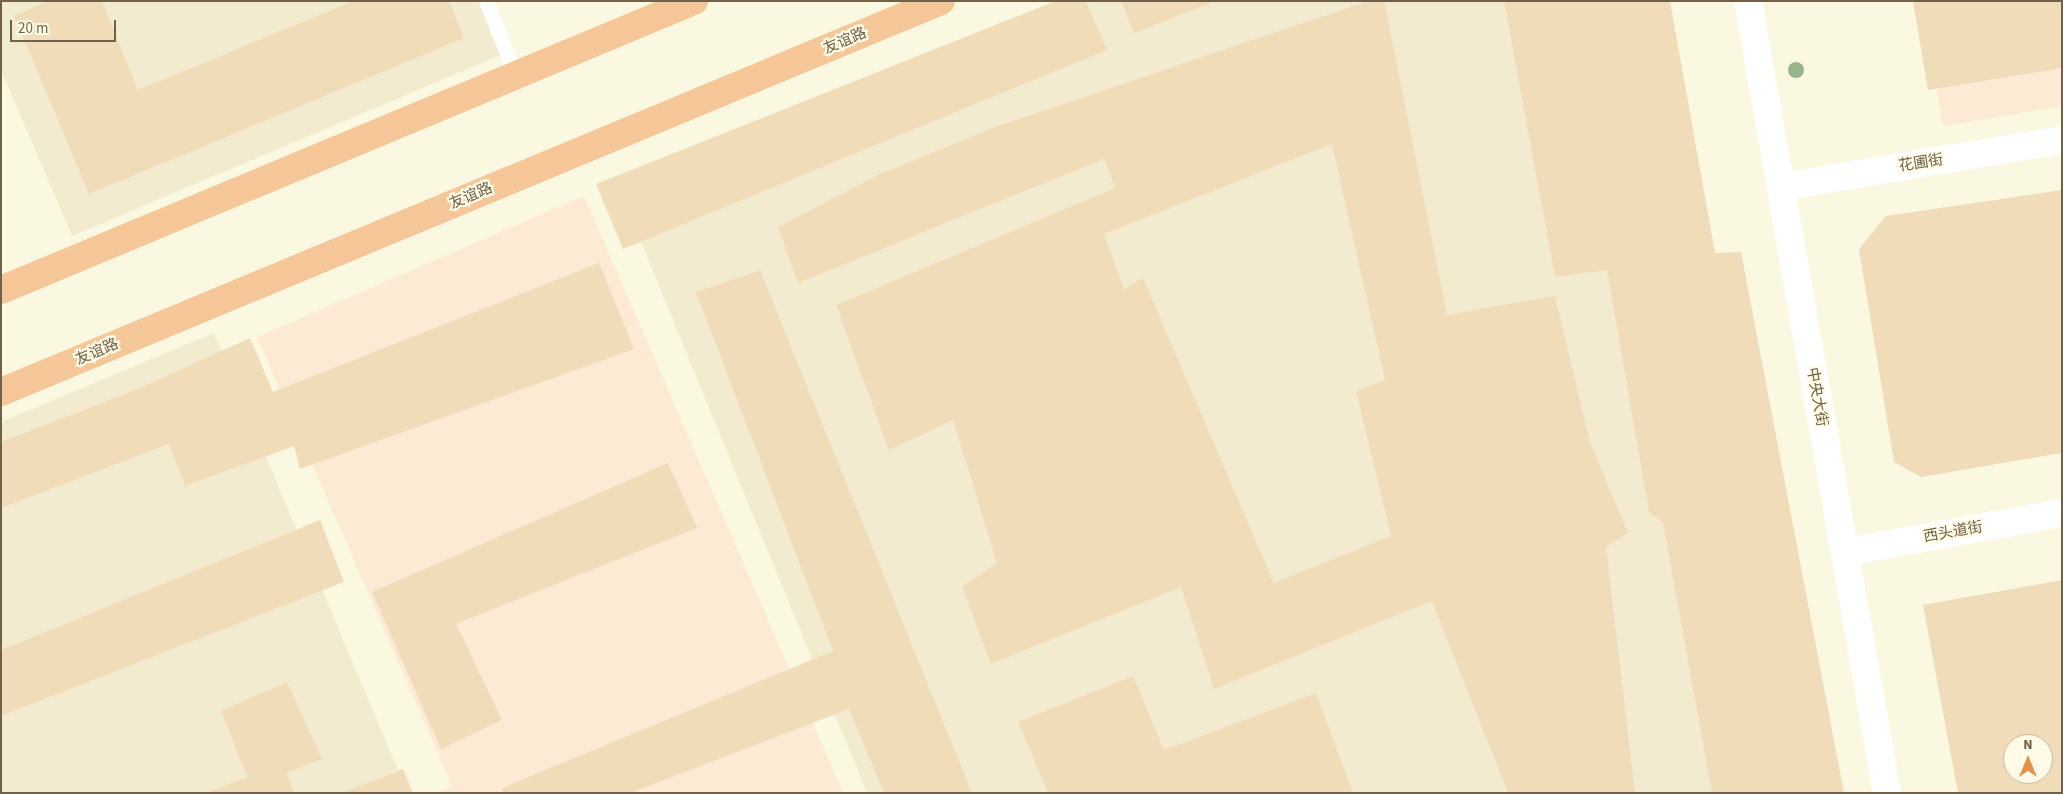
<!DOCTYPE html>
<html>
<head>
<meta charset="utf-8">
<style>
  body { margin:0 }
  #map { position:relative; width:2063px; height:794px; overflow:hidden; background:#fbf8e1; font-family:"Source Sans 3","Noto Sans SC",sans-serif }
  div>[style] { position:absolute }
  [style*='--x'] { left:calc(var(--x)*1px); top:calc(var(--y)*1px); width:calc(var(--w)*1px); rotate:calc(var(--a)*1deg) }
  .residential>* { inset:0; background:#f3ebcf }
  .commercial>* { inset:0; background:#fcead4 }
  .building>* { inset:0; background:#f0dcb9 }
  .lane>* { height:15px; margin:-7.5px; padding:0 7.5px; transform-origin:7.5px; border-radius:7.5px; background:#fff }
  .street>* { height:28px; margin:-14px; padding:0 14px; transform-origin:14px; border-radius:14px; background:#fff }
  .highway>* { height:28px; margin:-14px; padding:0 14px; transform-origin:14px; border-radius:14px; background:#f5c798 }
  .trees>* { width:16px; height:16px; margin:-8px; border-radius:50%; background:#97b48a }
  span { translate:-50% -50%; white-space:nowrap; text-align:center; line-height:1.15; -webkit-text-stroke:4.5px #fffbe6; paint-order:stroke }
  .street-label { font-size:15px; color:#716149 }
  .frame { position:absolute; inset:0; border:2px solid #716149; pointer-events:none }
  .north { position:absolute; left:2003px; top:734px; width:50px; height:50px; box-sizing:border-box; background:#fffbe6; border:1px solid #c6bda7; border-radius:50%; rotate:0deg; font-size:14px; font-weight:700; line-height:20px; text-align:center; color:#716149 }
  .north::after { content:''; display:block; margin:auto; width:18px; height:22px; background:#e39048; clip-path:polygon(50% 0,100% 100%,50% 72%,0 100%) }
  .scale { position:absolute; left:10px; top:20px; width:106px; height:22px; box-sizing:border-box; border:2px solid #716149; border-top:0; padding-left:6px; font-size:15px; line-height:18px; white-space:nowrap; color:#716149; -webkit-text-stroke:4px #fffbe6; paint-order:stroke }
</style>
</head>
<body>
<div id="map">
  <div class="residential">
    <div style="clip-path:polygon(1px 1px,487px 1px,508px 52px,72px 236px,1px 70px)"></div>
    <div style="clip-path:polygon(1075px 1px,1642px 1px,1812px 793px,867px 793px,620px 191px)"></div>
    <div style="clip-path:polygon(214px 333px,398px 770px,343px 793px,1px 793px,1px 422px)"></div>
  </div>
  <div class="commercial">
    <div style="clip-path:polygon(1922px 1px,2062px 1px,2062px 106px,1943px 126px)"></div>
    <div style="clip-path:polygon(584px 196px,843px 793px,437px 793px,452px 786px,257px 337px)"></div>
  </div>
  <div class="building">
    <div style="clip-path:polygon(47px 1px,102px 1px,138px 90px,353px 1px,449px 1px,464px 38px,89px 194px,14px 16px)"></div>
    <div style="clip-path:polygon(1056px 1px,1086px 1px,1107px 50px,623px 249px,596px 184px)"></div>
    <div style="clip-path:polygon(1121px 1px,1216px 1px,1134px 33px)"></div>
    <div style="clip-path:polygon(evenodd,1368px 1px,1384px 1px,1447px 315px,1555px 296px,1590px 442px,1628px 533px,1606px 547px,1635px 793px,1508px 793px,1432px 601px,1214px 689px,1181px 587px,991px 664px,962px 587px,997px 563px,953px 420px,889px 450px,836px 305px,1115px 188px,1104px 159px,798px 283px,778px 227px,878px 175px,992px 128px,1368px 1px,1332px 144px,1385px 380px,1356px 391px,1391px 536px,1274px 583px,1143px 278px,1124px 289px,1104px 234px,1332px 144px)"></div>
    <div style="clip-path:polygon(1504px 1px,1670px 1px,1715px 253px,1741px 252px,1844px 793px,1712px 793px,1663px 523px,1649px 512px,1607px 270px,1555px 277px)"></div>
    <div style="clip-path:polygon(1913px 1px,2062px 1px,2062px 68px,1928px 90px)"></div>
    <div style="clip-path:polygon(2062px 190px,2062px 453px,1921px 477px,1894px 462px,1859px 249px,1886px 216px)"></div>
    <div style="clip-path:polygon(599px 263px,634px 349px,300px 469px,294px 446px,185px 486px,169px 444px,1px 508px,1px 442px,140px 388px,250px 338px,273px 392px)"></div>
    <div style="clip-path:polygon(760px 270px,972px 793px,884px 793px,849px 709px,630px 793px,503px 793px,502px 788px,833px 651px,696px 292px)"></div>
    <div style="clip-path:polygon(668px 463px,697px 528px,456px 624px,502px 720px,441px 749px,372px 592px)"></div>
    <div style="clip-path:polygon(320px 520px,344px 582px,1px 716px,1px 650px)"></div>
    <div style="clip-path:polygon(evenodd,2062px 580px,2062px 793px,1958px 793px,1923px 605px,2062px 580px,2013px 744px,2043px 744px,2043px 774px,2013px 774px,2013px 744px)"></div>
    <div style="clip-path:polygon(1133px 676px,1164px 750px,1316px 693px,1353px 793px,1048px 793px,1018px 722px)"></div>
    <div style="clip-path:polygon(287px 682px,322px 759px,287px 773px,294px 793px,206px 793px,247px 777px,221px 711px)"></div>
    <div style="clip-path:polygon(403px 769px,413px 793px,341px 793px)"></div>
  </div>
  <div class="lane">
    <div style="--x:486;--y:1;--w:78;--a:68.1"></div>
  </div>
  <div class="street">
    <div style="--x:1748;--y:1;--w:804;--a:80.05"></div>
    <div style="--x:1780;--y:187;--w:286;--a:-9.5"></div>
    <div style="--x:1845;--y:552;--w:220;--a:-10.2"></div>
  </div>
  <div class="highway">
    <div style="--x:1;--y:290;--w:751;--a:-22.64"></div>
    <div style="--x:1;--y:392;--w:1018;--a:-22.59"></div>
  </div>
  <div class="trees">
    <div style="left:1796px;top:70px"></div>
  </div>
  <div class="street-label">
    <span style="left:845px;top:41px;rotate:-23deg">友谊路</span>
    <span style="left:1921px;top:163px;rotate:-9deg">花圃街</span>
    <span style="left:471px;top:196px;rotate:-23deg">友谊路</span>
    <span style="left:97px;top:352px;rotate:-23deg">友谊路</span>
    <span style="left:1817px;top:397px;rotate:80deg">中央大街</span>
    <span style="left:1953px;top:532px;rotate:-10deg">西头道街</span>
  </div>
  <div class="frame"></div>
  <div class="north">N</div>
  <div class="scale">20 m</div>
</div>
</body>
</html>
